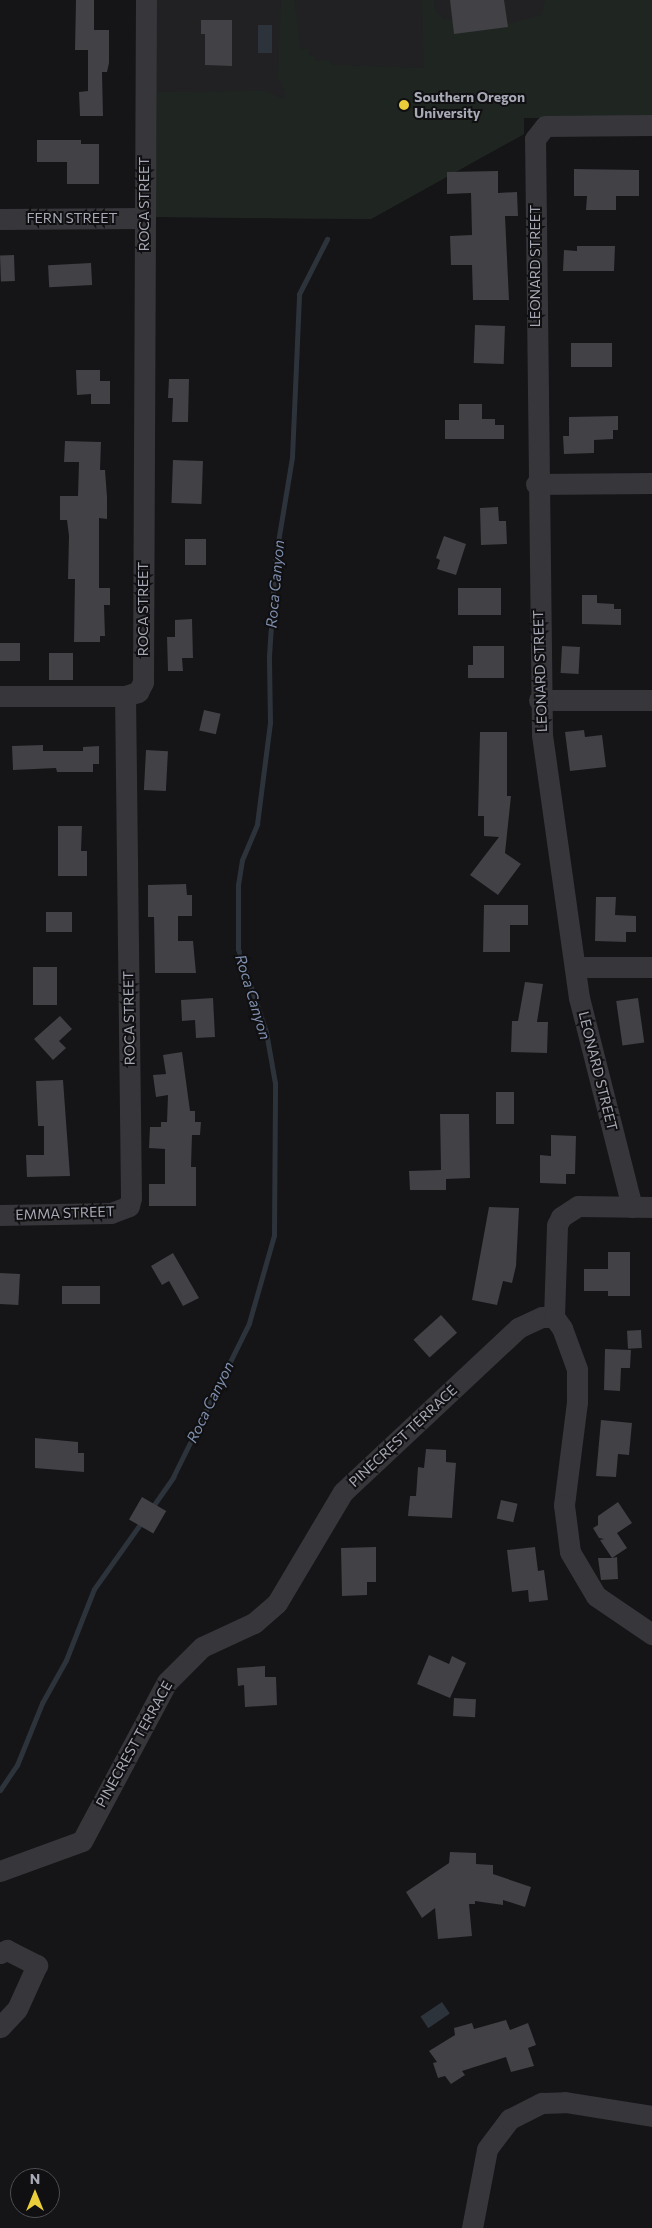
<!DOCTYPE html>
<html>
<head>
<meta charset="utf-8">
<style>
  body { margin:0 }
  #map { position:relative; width:652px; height:2228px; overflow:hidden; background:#151416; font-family:Commissioner,sans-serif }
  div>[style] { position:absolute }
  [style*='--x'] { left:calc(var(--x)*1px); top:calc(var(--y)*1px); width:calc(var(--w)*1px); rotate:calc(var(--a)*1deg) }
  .built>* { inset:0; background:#212023 }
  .green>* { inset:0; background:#1f2621 }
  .water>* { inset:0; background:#2d333b; transform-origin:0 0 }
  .stream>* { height:5px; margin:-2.5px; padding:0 2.5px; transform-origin:2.5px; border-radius:2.5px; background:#2d333b }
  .building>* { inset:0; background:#414146; transform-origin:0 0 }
  .minor>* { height:21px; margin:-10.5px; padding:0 10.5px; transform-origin:10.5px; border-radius:10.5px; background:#36363b }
  .dots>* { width:14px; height:14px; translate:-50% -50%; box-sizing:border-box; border:2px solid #100f11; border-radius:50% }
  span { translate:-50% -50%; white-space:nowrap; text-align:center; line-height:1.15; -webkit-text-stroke:4px #100f11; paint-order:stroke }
  .poi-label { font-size:14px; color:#a7a9b6; font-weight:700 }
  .left { translate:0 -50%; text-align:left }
  .street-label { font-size:14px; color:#a7a9b6 }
  .water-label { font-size:15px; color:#7f90af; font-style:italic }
  .north { position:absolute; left:10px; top:2168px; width:50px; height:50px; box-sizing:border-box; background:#100f11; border:1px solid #4c4d53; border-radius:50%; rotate:0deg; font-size:14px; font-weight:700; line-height:20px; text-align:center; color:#a7a9b6 }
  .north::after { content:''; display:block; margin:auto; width:18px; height:22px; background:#e9cd3a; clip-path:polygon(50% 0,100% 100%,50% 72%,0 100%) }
</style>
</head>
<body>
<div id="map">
  <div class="built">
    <div style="clip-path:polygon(154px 0,652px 0,545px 118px,524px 118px,524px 134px,371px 219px,155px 217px)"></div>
  </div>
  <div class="green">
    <div style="clip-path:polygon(281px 0,294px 0,301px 50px,309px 49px,309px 56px,315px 56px,316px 61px,330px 60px,332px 65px,424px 68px,422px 0,434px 0,435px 10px,443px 19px,507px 24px,542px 15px,545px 0,652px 0,652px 118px,524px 118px,524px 134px,371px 219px,155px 217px,157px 92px,265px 91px,284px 99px,285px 91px,278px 78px)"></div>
  </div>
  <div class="water">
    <div style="left:258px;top:25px;width:14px;height:28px"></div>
    <div style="left:442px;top:2002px;width:14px;height:26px;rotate:56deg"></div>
  </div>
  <div class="stream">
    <div style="--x:151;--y:1509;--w:39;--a:-55"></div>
    <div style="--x:173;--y:1477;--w:172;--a:-63.7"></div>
    <div style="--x:249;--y:1323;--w:91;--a:-74.1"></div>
    <div style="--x:274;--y:1235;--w:152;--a:-89.6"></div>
    <div style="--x:275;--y:1083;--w:52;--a:-100"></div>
    <div style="--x:266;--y:1032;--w:88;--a:-108.6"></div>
    <div style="--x:238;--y:949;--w:64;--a:-90"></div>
    <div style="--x:238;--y:885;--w:25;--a:-81"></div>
    <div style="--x:242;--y:860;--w:39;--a:-67"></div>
    <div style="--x:257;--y:824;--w:102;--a:-82.7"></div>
    <div style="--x:270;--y:723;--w:67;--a:-90.9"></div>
    <div style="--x:269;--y:656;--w:96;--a:-86.4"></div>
    <div style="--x:275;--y:560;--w:104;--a:-80.6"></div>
    <div style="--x:292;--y:457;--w:163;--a:-87.5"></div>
    <div style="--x:299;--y:294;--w:62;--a:-63"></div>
    <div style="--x:0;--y:1790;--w:30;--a:-56"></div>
    <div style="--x:17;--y:1765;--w:67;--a:-68"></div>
    <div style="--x:42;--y:1703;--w:49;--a:-60.8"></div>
    <div style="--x:66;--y:1660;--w:76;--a:-68.5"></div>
    <div style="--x:94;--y:1589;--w:85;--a:-54.6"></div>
  </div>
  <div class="building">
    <div style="clip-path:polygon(76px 0,94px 0,94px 30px,109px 30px,109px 63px,107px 72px,102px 72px,103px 116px,80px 116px,79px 92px,88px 91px,88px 50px,75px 50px)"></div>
    <div style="clip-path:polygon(450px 0,504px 0,508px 27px,454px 34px)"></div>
    <div style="clip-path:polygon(201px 20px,232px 20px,232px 66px,205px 65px,205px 34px,201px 34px)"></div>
    <div style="clip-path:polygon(37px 140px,81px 140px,81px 144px,99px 144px,99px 184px,67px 184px,67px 162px,37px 162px)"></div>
    <div style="clip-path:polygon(574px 169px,639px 170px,639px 196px,616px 196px,616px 210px,586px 210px,587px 196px,574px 196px)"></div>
    <div style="clip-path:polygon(498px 171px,498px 193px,517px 192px,518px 216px,505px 216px,509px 300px,473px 300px,472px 265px,451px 265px,450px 236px,472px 235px,471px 193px,447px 194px,447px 172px)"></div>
    <div style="clip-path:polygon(577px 246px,615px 246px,614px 271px,563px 271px,564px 250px,577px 251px)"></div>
    <div style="left:14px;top:255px;width:26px;height:14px;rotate:88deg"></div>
    <div style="left:91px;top:263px;width:22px;height:43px;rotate:87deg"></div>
    <div style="left:475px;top:325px;width:30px;height:38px;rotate:2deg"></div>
    <div style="left:612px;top:343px;width:24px;height:41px;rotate:90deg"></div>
    <div style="clip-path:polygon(76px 370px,100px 370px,100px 381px,110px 381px,110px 404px,91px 404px,91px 394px,77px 395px)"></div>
    <div style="clip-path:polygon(169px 379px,189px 379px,188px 422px,172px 422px,173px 398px,168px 398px)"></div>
    <div style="clip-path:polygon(459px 404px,482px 404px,482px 419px,495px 419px,495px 425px,504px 425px,504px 439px,445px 439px,445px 420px,459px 420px)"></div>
    <div style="clip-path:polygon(618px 416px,618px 430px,613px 430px,613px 439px,594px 440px,594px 453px,564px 454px,563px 436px,569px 436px,569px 417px)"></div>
    <div style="clip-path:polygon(65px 441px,101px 442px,100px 470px,105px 470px,107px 497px,107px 519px,99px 518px,99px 588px,110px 588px,110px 605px,104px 605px,105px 636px,100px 636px,100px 642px,74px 642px,75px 579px,68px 579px,69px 536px,67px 520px,60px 520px,60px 496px,78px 496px,79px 462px,64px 462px)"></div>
    <div style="left:173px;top:460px;width:30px;height:43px;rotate:2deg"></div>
    <div style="clip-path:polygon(498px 507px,499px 521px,506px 521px,507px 544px,481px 545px,480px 508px)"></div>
    <div style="clip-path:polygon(444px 536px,466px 544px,456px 575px,437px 569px,440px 560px,436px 558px)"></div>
    <div style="left:185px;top:539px;width:21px;height:26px"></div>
    <div style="left:458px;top:588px;width:43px;height:27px"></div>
    <div style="clip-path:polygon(582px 595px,597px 595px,597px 603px,614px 604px,614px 609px,621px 609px,621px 625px,582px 624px)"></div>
    <div style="clip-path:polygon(192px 619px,193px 658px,182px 658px,183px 671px,168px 671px,167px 637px,175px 637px,175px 620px)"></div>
    <div style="left:0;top:643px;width:20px;height:18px"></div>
    <div style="clip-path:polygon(473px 646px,504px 646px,504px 678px,468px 678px,468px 665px,473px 665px)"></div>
    <div style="left:562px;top:646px;width:18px;height:27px;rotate:3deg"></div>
    <div style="left:49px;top:653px;width:24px;height:27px"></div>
    <div style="left:204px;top:710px;width:17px;height:21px;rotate:13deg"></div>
    <div style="clip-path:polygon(584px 730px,585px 737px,602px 735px,606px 767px,570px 771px,565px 732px)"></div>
    <div style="clip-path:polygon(480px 732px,507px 732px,507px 796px,511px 796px,505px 853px,521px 864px,498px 895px,470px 875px,499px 837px,484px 836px,484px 816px,478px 816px)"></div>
    <div style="clip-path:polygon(43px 745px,43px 751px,83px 751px,83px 747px,99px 746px,99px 764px,93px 764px,93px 772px,57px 772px,56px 768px,13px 770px,12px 746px)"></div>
    <div style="left:146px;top:750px;width:22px;height:40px;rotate:3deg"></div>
    <div style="clip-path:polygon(58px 826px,82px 826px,81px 851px,87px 851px,87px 876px,58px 876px)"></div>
    <div style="clip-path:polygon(186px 884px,187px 895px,192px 895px,192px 916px,178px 916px,178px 941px,193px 941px,196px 973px,155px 973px,154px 917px,148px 917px,148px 885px)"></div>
    <div style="clip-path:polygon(596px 897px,616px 897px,615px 915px,636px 916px,636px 932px,626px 932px,626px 942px,595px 941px)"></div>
    <div style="clip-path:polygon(484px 905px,528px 905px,528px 925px,510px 925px,510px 952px,483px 952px)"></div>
    <div style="left:46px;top:912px;width:26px;height:20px"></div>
    <div style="left:33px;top:967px;width:24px;height:38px"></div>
    <div style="clip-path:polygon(525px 982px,543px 984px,537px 1022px,548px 1022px,547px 1053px,511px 1052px,512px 1021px,518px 1021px)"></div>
    <div style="clip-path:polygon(213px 998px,215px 1037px,196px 1038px,195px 1020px,182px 1021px,181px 1000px)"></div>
    <div style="left:638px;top:998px;width:45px;height:22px;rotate:82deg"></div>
    <div style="clip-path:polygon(60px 1016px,72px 1029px,59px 1041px,66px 1048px,53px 1060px,34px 1039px)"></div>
    <div style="clip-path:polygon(182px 1052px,190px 1111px,195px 1111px,195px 1122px,201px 1122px,200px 1135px,192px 1135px,191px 1167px,196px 1167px,196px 1206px,149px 1206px,149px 1184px,165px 1184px,165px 1149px,149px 1148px,150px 1127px,161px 1127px,161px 1122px,167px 1122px,168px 1095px,156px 1097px,153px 1075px,166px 1074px,163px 1055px)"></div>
    <div style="clip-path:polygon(63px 1080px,70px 1176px,27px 1177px,26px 1155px,44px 1155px,44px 1126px,38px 1126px,36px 1081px)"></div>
    <div style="left:496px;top:1092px;width:18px;height:32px"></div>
    <div style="clip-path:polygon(440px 1114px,469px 1114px,470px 1178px,446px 1179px,446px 1190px,410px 1190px,409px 1171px,441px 1170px)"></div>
    <div style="clip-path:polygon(551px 1135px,576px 1136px,575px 1174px,566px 1174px,566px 1184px,540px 1183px,540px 1155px,551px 1156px)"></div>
    <div style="clip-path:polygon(489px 1207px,519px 1208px,516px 1266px,512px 1283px,503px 1281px,497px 1305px,472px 1300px)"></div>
    <div style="clip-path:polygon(608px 1252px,630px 1252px,630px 1296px,608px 1296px,608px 1291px,584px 1291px,584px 1269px,608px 1269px)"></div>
    <div style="clip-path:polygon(173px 1253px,199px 1298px,183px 1306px,169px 1281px,162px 1285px,151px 1266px)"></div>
    <div style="left:0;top:1273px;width:20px;height:31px;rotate:3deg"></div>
    <div style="left:62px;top:1286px;width:38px;height:18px"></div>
    <div style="left:441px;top:1315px;width:24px;height:37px;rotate:48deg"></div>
    <div style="left:641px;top:1330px;width:18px;height:14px;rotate:87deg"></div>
    <div style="clip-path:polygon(605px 1349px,631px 1350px,630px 1368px,621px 1368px,620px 1391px,604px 1390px)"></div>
    <div style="clip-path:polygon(601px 1420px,632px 1423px,629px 1455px,618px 1454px,616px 1477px,596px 1476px)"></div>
    <div style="clip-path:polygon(35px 1438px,78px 1442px,78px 1453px,84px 1453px,84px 1472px,35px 1468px)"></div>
    <div style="clip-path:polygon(426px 1449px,446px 1450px,446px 1462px,456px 1463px,452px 1518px,408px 1516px,410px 1496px,416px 1496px,418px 1467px,424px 1468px)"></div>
    <div style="left:142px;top:1497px;width:28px;height:26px;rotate:30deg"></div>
    <div style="left:501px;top:1500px;width:17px;height:19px;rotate:13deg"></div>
    <div style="clip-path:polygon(618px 1502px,632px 1523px,617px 1533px,627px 1548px,612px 1558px,617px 1557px,618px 1579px,601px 1580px,598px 1558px,612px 1558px,600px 1540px,604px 1539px,599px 1538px,593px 1528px,598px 1525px,598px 1516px)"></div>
    <div style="clip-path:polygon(376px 1547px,376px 1582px,367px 1582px,367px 1595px,342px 1596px,341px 1548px)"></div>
    <div style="clip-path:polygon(535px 1547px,538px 1571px,544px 1570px,548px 1600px,529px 1602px,528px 1590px,512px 1592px,507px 1550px)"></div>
    <div style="clip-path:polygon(429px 1655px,449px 1664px,452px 1656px,466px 1663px,450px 1698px,417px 1684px)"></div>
    <div style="clip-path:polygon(265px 1666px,265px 1677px,276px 1677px,277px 1705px,245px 1707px,244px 1685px,238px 1686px,237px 1668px)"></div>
    <div style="left:454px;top:1698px;width:22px;height:18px;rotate:3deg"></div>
    <div style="clip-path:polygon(450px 1852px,476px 1853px,476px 1864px,493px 1865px,493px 1874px,531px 1887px,525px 1907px,503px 1900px,503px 1905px,475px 1901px,475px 1904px,469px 1904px,472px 1936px,438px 1939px,435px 1908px,422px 1918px,406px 1892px,449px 1863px)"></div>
    <div style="clip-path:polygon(506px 2020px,510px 2030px,528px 2023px,536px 2045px,528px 2048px,534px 2066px,511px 2072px,506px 2057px,462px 2071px,465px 2075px,451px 2084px,445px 2076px,438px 2078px,433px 2063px,437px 2062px,429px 2051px,455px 2035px,454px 2028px,472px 2023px,474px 2029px)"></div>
  </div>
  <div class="minor">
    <div style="--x:0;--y:219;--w:143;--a:-0.4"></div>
    <div style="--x:536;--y:484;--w:116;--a:-0.5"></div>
    <div style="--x:0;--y:696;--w:125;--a:0"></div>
    <div style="--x:125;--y:696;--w:14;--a:-17"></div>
    <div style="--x:138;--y:692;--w:11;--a:-63"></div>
    <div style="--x:143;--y:682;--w:682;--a:-89.75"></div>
    <div style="--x:539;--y:700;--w:113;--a:0"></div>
    <div style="--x:575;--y:967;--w:77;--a:0"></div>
    <div style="--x:632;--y:1207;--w:216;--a:-104.2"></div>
    <div style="--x:579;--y:998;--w:266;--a:-98"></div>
    <div style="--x:542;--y:735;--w:596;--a:-90.67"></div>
    <div style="--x:535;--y:139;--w:16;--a:-52"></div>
    <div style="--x:545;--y:126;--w:107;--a:-0.5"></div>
    <div style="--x:0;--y:1215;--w:111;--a:-1"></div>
    <div style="--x:111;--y:1213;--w:19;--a:-21"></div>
    <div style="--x:129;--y:1206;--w:8;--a:-76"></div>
    <div style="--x:131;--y:1198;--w:502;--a:-90.68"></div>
    <div style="--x:554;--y:1317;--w:92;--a:-88.1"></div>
    <div style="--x:557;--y:1225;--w:9;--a:-63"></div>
    <div style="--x:561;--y:1217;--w:20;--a:-33"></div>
    <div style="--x:578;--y:1206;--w:74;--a:0.8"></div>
    <div style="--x:0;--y:1871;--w:87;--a:-20.1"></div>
    <div style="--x:82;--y:1841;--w:180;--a:-61.9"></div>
    <div style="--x:167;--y:1682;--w:49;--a:-45"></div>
    <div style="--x:202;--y:1647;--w:57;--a:-24.8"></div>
    <div style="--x:254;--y:1623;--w:30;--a:-41"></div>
    <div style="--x:277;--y:1603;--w:129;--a:-59.3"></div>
    <div style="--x:343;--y:1492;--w:240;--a:-43.1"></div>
    <div style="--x:518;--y:1328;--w:26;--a:-25"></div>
    <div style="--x:542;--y:1317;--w:12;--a:0"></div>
    <div style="--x:554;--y:1317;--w:14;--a:54"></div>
    <div style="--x:562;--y:1328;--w:44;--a:69.9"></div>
    <div style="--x:577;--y:1369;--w:33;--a:90"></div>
    <div style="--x:577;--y:1402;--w:104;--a:97.2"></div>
    <div style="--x:564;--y:1505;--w:47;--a:82.7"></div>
    <div style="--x:570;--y:1552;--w:51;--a:59.4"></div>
    <div style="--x:596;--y:1596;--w:68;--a:34.2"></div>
    <div style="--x:0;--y:1953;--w:8;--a:-23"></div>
    <div style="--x:7;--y:1950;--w:34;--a:27"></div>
    <div style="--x:37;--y:1965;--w:48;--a:114.4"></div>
    <div style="--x:17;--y:2009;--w:25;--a:133"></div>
    <div style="--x:472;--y:2228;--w:80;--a:-79.2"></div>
    <div style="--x:487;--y:2149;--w:38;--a:-53"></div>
    <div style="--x:510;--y:2119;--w:36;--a:-27"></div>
    <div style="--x:542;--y:2103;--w:23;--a:-2"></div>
    <div style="--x:565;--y:2102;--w:88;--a:9.1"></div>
  </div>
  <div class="dots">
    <div style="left:404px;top:105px;background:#e9cd3a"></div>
  </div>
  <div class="poi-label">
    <span class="left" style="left:414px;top:105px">Southern Oregon<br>University</span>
  </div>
  <div class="street-label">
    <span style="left:144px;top:204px;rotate:-90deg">ROCA STREET</span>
    <span style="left:72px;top:218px">FERN STREET</span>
    <span style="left:535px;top:266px;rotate:-90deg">LEONARD STREET</span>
    <span style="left:143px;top:609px;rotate:-90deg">ROCA STREET</span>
    <span style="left:540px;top:671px;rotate:-92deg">LEONARD STREET</span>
    <span style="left:129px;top:1018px;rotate:-91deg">ROCA STREET</span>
    <span style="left:598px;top:1071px;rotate:76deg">LEONARD STREET</span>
    <span style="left:65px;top:1213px;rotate:-2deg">EMMA STREET</span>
    <span style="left:403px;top:1436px;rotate:-43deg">PINECREST TERRACE</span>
    <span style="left:134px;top:1744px;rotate:-61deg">PINECREST TERRACE</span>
  </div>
  <div class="water-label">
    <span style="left:275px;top:584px;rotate:-85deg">Roca Canyon</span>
    <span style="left:253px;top:997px;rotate:73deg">Roca Canyon</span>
    <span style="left:210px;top:1402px;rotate:-64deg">Roca Canyon</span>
  </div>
  <div class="north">N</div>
</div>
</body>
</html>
